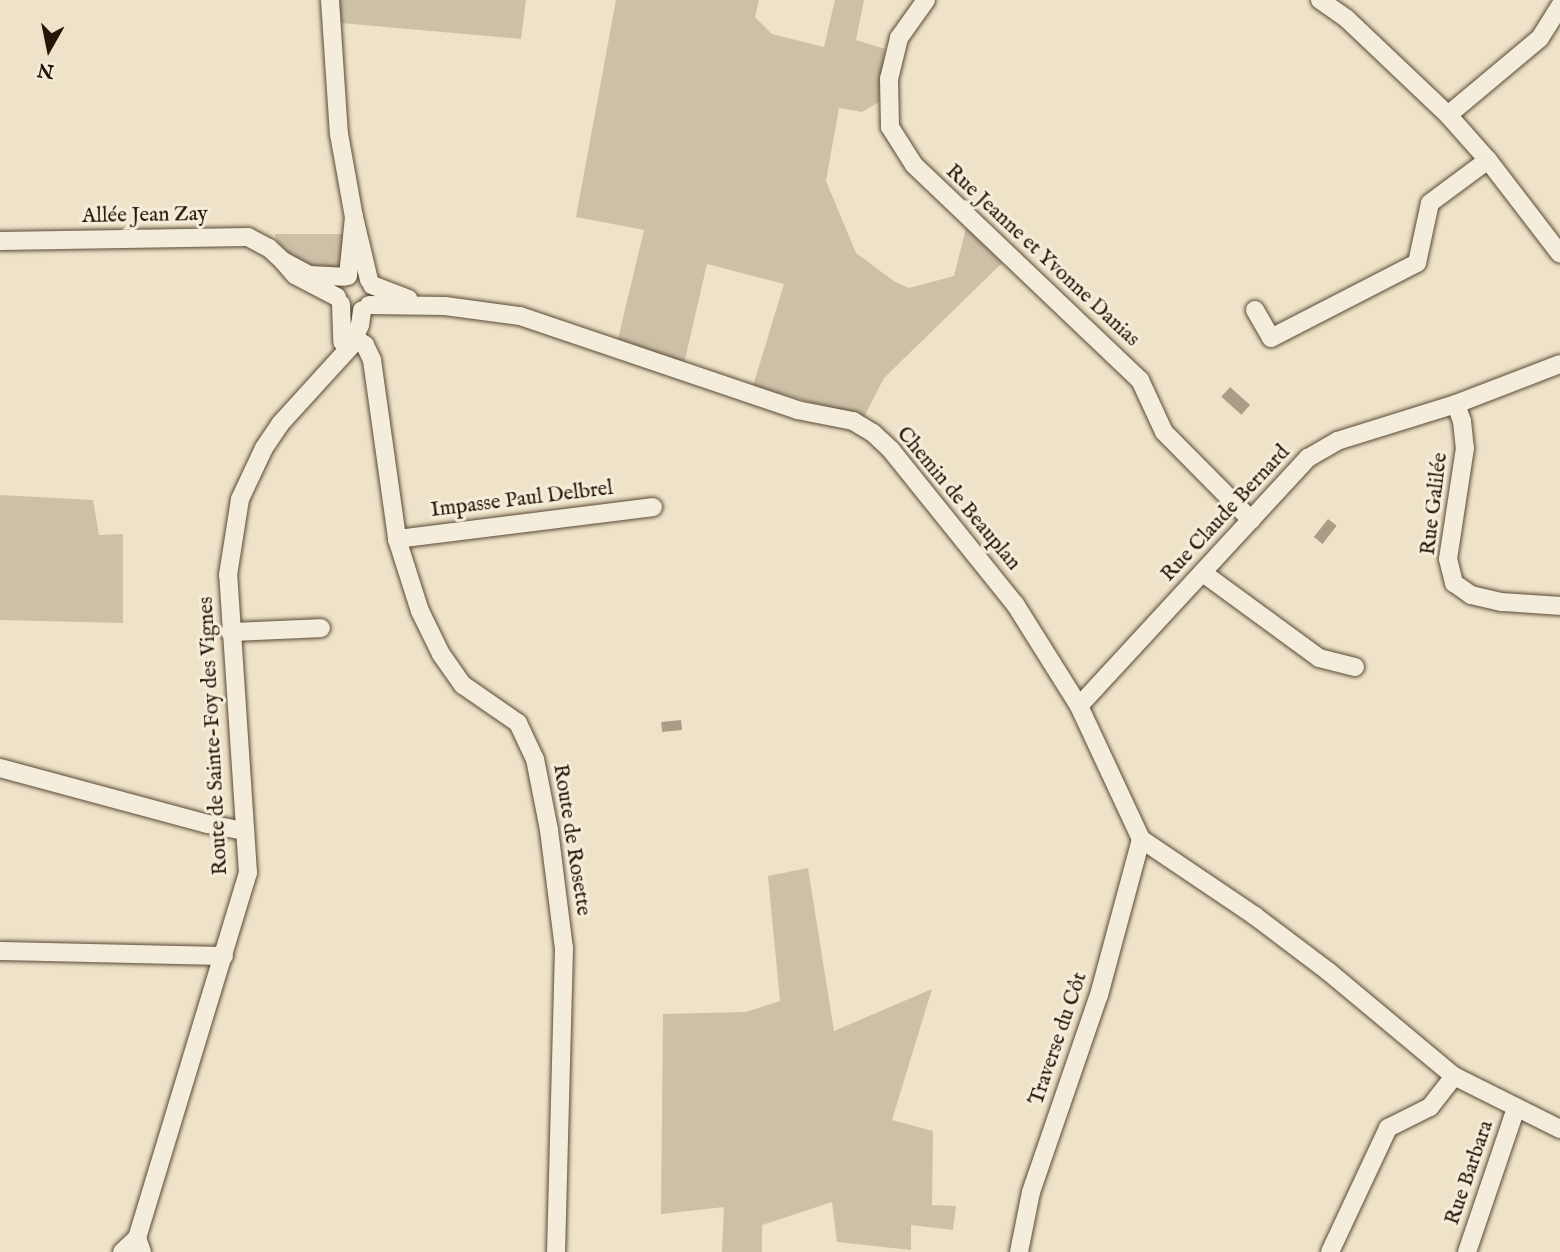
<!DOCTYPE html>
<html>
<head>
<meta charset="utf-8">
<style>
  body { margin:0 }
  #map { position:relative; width:1560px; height:1252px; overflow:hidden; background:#eee3c8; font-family:"IM FELL English",serif }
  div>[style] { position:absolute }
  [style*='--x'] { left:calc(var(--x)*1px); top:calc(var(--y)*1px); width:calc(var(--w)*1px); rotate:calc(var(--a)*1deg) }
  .green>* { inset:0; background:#ccc0a7 }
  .water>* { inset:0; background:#aa9d86; transform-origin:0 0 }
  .roads { filter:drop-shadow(0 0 2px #594936) drop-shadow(0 0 2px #594936) }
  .minor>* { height:18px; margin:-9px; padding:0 9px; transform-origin:9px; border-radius:9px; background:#f4eddb }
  span { translate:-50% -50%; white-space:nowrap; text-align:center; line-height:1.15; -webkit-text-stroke:6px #f4eddb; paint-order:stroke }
  .street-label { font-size:21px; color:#271605 }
  .north { position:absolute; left:14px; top:14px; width:70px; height:70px; -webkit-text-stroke:5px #f4eddb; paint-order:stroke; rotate:189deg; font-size:19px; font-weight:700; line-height:28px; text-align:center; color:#271605 }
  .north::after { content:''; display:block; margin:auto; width:24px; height:32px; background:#271605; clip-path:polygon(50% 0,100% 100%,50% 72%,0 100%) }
</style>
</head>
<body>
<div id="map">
  <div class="green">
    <div style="clip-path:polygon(339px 0,526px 0,521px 39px,341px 23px)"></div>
    <div style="clip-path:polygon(616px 0,759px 0,755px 17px,772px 34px,824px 47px,835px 0,864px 0,856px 40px,885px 49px,879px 102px,862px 112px,839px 108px,826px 181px,856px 253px,895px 282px,909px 288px,954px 276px,966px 228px,1002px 263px,884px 378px,864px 417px,753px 386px,784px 284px,707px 264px,684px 364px,618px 339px,644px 230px,576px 217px)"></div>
    <div style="clip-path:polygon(275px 234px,343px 234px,343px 260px,338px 268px,323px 271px,298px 263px,276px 240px)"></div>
    <div style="clip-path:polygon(0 495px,93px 500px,99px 535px,123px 534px,123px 623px,0 620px)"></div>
    <div style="clip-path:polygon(808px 868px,834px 1031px,932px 989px,892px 1120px,933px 1131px,932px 1205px,956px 1206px,953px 1230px,911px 1225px,911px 1250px,837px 1242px,832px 1202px,762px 1225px,762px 1252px,722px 1252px,724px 1207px,661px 1214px,663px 1014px,746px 1012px,780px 1001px,768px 876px)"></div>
  </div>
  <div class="water">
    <div style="left:1230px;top:387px;width:27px;height:13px;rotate:42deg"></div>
    <div style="left:1328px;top:519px;width:11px;height:23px;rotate:38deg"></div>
    <div style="left:681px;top:720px;width:10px;height:20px;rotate:84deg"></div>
  </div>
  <div class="roads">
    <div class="minor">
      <div style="--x:330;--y:0;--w:134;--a:86.2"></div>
      <div style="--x:339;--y:134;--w:84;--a:79.8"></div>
      <div style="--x:926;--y:0;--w:47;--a:125.4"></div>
      <div style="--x:899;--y:38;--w:42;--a:103.7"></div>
      <div style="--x:889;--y:79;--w:48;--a:88.8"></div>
      <div style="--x:890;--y:127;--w:45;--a:57.7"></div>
      <div style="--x:914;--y:165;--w:312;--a:43.6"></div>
      <div style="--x:1140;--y:380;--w:57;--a:65.2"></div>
      <div style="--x:1164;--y:432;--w:124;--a:45.3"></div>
      <div style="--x:1320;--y:0;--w:33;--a:35"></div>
      <div style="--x:1347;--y:19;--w:139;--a:43.5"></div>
      <div style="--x:1448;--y:115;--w:60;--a:48.4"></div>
      <div style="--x:1488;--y:160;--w:118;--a:52.5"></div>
      <div style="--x:1448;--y:115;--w:120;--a:-39.9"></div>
      <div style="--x:1540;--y:38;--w:38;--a:-58"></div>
      <div style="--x:0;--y:241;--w:248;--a:-0.9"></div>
      <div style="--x:248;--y:237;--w:24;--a:28"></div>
      <div style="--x:269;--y:248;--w:19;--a:43"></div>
      <div style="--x:348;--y:276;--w:59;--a:-84.2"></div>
      <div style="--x:354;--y:217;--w:65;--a:76.6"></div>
      <div style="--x:372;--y:285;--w:39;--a:21"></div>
      <div style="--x:337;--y:297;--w:47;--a:-152.4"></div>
      <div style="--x:295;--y:275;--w:18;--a:-131"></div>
      <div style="--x:283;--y:261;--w:30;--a:28"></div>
      <div style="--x:309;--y:275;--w:35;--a:3"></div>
      <div style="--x:341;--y:304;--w:38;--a:88"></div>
      <div style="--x:369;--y:305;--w:76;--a:0.8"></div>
      <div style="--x:445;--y:306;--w:76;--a:7.6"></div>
      <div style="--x:520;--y:316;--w:293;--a:18.7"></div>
      <div style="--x:797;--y:410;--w:57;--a:11.1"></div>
      <div style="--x:853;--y:421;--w:23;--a:31"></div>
      <div style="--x:873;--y:433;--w:25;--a:43"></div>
      <div style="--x:891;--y:450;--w:198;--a:51.2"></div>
      <div style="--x:1015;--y:604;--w:120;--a:57.9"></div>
      <div style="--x:1079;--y:706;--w:147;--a:65"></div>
      <div style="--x:1255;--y:310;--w:32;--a:60"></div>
      <div style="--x:1271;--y:338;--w:164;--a:-27.2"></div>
      <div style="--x:1417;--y:263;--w:61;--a:-77.8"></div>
      <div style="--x:1430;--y:203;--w:72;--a:-36.6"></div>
      <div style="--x:343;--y:331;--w:26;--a:32"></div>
      <div style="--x:365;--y:345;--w:17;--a:65"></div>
      <div style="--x:372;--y:360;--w:181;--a:82"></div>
      <div style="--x:397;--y:539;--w:76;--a:72.3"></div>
      <div style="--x:420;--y:611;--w:48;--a:64"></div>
      <div style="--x:441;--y:654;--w:38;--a:55"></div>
      <div style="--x:463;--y:685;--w:67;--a:34.6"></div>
      <div style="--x:518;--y:723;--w:40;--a:65"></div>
      <div style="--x:535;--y:759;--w:72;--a:78.8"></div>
      <div style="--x:549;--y:830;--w:119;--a:82.8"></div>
      <div style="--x:564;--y:948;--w:304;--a:91.5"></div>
      <div style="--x:1456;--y:404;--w:18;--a:71"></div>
      <div style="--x:1462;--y:421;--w:27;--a:84"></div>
      <div style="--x:1465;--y:448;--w:112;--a:98.7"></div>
      <div style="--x:1448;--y:559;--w:25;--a:76"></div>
      <div style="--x:1454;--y:583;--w:21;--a:35"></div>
      <div style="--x:1471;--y:595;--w:32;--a:13"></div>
      <div style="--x:1502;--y:602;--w:58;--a:3.9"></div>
      <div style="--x:397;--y:539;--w:258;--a:-7.1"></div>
      <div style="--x:1203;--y:573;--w:144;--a:36.2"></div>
      <div style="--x:1319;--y:658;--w:37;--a:14"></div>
      <div style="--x:230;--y:632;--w:91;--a:-2.5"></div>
      <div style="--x:1079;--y:706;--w:338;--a:-47.3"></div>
      <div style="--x:1308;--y:458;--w:34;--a:-30"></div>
      <div style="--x:1337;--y:441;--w:125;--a:-17.3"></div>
      <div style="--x:1456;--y:404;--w:111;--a:-21"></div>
      <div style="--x:0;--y:768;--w:215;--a:15.1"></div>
      <div style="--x:208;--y:824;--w:38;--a:11"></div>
      <div style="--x:1141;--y:839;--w:138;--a:34"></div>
      <div style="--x:1255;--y:916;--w:93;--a:37.1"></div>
      <div style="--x:1329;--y:972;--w:163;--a:39.8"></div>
      <div style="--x:1454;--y:1076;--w:119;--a:26.6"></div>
      <div style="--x:0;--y:951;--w:224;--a:1.3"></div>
      <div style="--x:122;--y:1252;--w:21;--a:-43"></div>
      <div style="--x:142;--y:1252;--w:15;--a:-110"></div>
      <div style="--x:137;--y:1238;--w:382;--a:-73.1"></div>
      <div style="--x:248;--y:873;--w:299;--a:-93.8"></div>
      <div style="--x:228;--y:575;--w:77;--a:-81"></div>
      <div style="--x:240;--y:499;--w:56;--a:-64.8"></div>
      <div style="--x:264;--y:448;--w:29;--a:-56"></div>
      <div style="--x:280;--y:424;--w:105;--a:-47.7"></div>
      <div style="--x:351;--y:346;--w:23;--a:-67"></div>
      <div style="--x:360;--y:325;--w:15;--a:-82"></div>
      <div style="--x:1019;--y:1252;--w:61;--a:-78.7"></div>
      <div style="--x:1031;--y:1192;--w:208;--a:-71"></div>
      <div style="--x:1099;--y:995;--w:162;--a:-74.9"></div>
      <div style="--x:1330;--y:1252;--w:137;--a:-64.9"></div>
      <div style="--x:1388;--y:1128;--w:47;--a:-26.6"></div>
      <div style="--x:1430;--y:1107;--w:39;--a:-52"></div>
      <div style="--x:1467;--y:1252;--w:152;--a:-71.2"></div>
    </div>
  </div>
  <div class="street-label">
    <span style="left:145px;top:216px;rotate:-1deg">Allée Jean Zay</span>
    <span style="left:1042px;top:256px;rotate:43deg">Rue Jeanne et Yvonne Danias</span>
    <span style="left:958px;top:499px;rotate:50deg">Chemin de Beauplan</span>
    <span style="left:522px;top:500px;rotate:-7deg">Impasse Paul Delbrel</span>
    <span style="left:1435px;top:504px;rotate:-83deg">Rue Galilée</span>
    <span style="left:1226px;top:514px;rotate:-47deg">Rue Claude Bernard</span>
    <span style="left:214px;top:736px;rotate:-93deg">Route de Sainte-Foy des Vignes</span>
    <span style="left:571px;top:840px;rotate:81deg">Route de Rosette</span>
    <span style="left:1059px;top:1039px;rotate:-71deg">Traverse du Côt</span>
    <span style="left:1470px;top:1173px;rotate:-71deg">Rue Barbara</span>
  </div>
  <div class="north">N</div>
</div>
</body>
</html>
